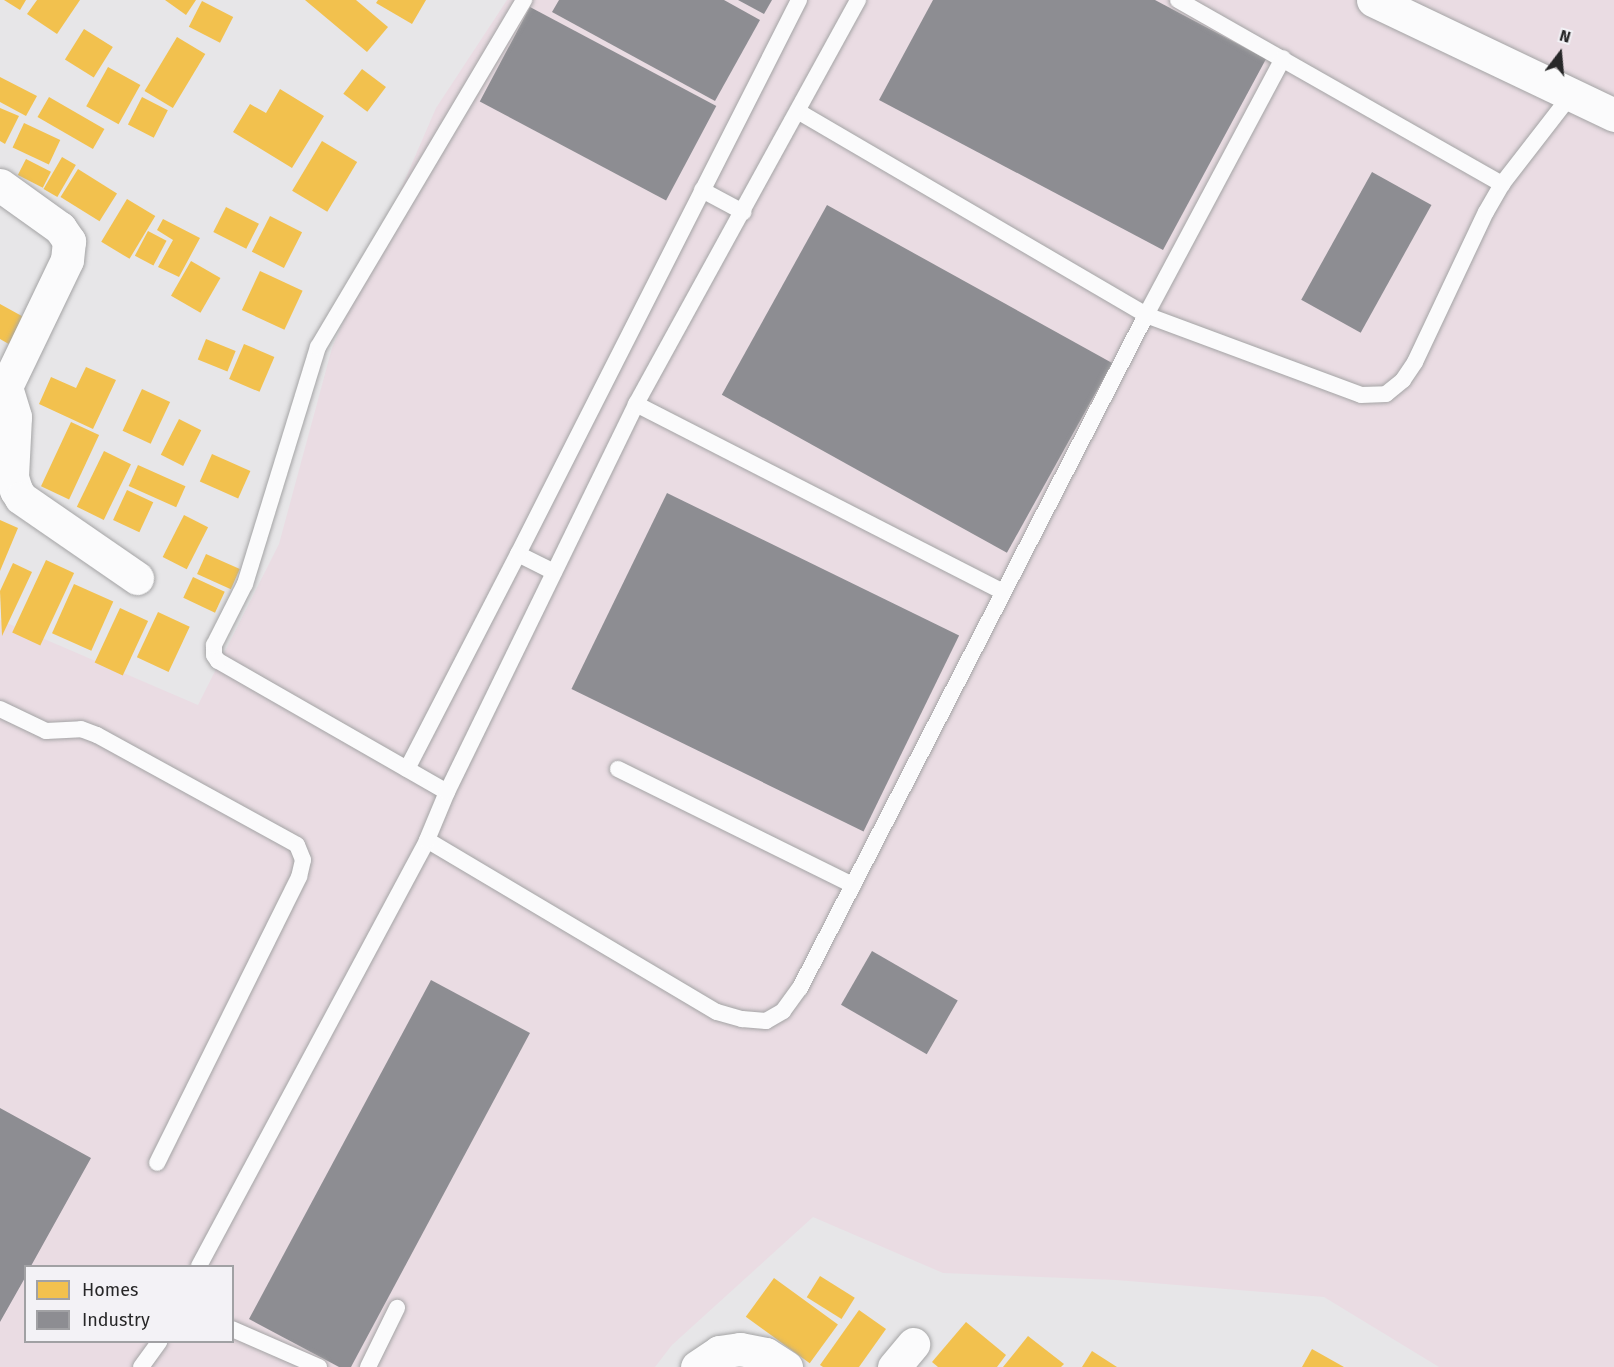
<!DOCTYPE html>
<html>
<head>
<meta charset="utf-8">
<style>
  body { margin:0 }
  #map { position:relative; width:1614px; height:1367px; overflow:hidden; background:#e7e6e8; font-family:"Fira Sans",sans-serif }
  div>[style] { position:absolute }
  [style*='--x'] { left:calc(var(--x)*1px); top:calc(var(--y)*1px); width:calc(var(--w)*1px); rotate:calc(var(--a)*1deg) }
  .industrial>* { inset:0; background:#eadce3 }
  .homes>* { inset:0; background:#f2c14e; transform-origin:0 0 }
  .industry>* { inset:0; background:#8d8d92; transform-origin:0 0 }
  .roads { filter:drop-shadow(0 0 2px #a4a4a5) drop-shadow(0 0 2px #a4a4a5) }
  .lane>* { height:16px; margin:-8px; padding:0 8px; transform-origin:8px; border-radius:8px; background:#fbfbfc }
  .street>* { height:33px; margin:-16.5px; padding:0 16.5px; transform-origin:16.5px; border-radius:16.5px; background:#fbfbfc }
  span { translate:-50% -50%; white-space:nowrap; text-align:center; line-height:1.15; -webkit-text-stroke:6px #f3f2f6; paint-order:stroke }
  .legend { position:absolute; left:24px; top:1265px; width:210px; height:78px; box-sizing:border-box; background:#f3f2f6; border:2px solid #a1a1a4; margin:0; padding:8px 10px; list-style:none; font-size:18px; color:#272728 }
  .legend li { display:flex; align-items:center; gap:12px; height:30px }
  .legend b { width:30px; border:2px solid #a1a1a4 }
  .north { position:absolute; left:1530px; top:24px; width:60px; height:60px; -webkit-text-stroke:4px #f3f2f6; paint-order:stroke; rotate:16deg; font-size:16px; font-weight:700; line-height:24px; text-align:center; color:#272728 }
  .north::after { content:''; display:block; margin:auto; width:21px; height:27px; background:#272728; clip-path:polygon(50% 0,100% 100%,50% 72%,0 100%) }
</style>
</head>
<body>
<div id="map">
  <div class="industrial">
    <div style="clip-path:polygon(evenodd,507px 0,1614px 0,1614px 1367px,1439px 1367px,1324px 1297px,1116px 1280px,943px 1273px,813px 1217px,672px 1345px,655px 1367px,0 1367px,0 620px,198px 705px,279px 544px,332px 348px,436px 108px,507px 0,26px 1266px,232px 1266px,232px 1342px,26px 1342px,26px 1266px)"></div>
  </div>
  <div class="homes">
    <div style="clip-path:polygon(4px 0,26px 0,20px 10px)"></div>
    <div style="clip-path:polygon(37px 0,80px 0,57px 34px,27px 14px)"></div>
    <div style="clip-path:polygon(165px 0,196px 0,186px 15px)"></div>
    <div style="clip-path:polygon(305px 0,356px 0,388px 27px,367px 52px)"></div>
    <div style="clip-path:polygon(378px 0,426px 0,412px 24px,376px 3px)"></div>
    <div style="left:202px;top:1px;width:35px;height:29px;rotate:27deg"></div>
    <div style="left:84px;top:29px;width:34px;height:36px;rotate:32deg"></div>
    <div style="left:177px;top:37px;width:33px;height:63px;rotate:31deg"></div>
    <div style="left:108px;top:67px;width:37px;height:45px;rotate:29deg"></div>
    <div style="left:362px;top:69px;width:30px;height:31px;rotate:37deg"></div>
    <div style="clip-path:polygon(0 77px,37px 96px,26px 116px,0 102px)"></div>
    <div style="clip-path:polygon(280px 89px,324px 116px,292px 168px,233px 132px,250px 104px,266px 113px)"></div>
    <div style="left:49px;top:97px;width:64px;height:23px;rotate:30deg"></div>
    <div style="left:142px;top:97px;width:29px;height:31px;rotate:27deg"></div>
    <div style="clip-path:polygon(0 108px,19px 116px,5px 144px,0 141px)"></div>
    <div style="left:24px;top:123px;width:40px;height:27px;rotate:25deg"></div>
    <div style="left:322px;top:141px;width:41px;height:58px;rotate:31deg"></div>
    <div style="left:62px;top:157px;width:16px;height:37px;rotate:30deg"></div>
    <div style="left:26px;top:159px;width:28px;height:18px;rotate:27deg"></div>
    <div style="left:78px;top:169px;width:46px;height:33px;rotate:32deg"></div>
    <div style="left:127px;top:199px;width:33px;height:50px;rotate:31deg"></div>
    <div style="left:226px;top:207px;width:37px;height:28px;rotate:27deg"></div>
    <div style="left:270px;top:216px;width:36px;height:40px;rotate:27deg"></div>
    <div style="clip-path:polygon(163px 219px,200px 238px,179px 277px,158px 267px,173px 240px,157px 230px)"></div>
    <div style="left:148px;top:231px;width:21px;height:28px;rotate:28deg"></div>
    <div style="left:191px;top:261px;width:34px;height:40px;rotate:30deg"></div>
    <div style="left:260px;top:271px;width:47px;height:43px;rotate:25deg"></div>
    <div style="clip-path:polygon(0 304px,29px 320px,14px 347px,0 339px)"></div>
    <div style="left:206px;top:339px;width:32px;height:22px;rotate:22deg"></div>
    <div style="left:244px;top:344px;width:33px;height:38px;rotate:23deg"></div>
    <div style="clip-path:polygon(86px 367px,116px 380px,93px 429px,39px 404px,51px 377px,76px 388px)"></div>
    <div style="left:142px;top:389px;width:31px;height:46px;rotate:25deg"></div>
    <div style="left:179px;top:419px;width:25px;height:40px;rotate:27deg"></div>
    <div style="left:71px;top:422px;width:31px;height:71px;rotate:25deg"></div>
    <div style="left:104px;top:451px;width:30px;height:62px;rotate:26deg"></div>
    <div style="left:212px;top:454px;width:42px;height:30px;rotate:24deg"></div>
    <div style="left:138px;top:465px;width:52px;height:23px;rotate:24deg"></div>
    <div style="left:127px;top:490px;width:29px;height:33px;rotate:25deg"></div>
    <div style="left:184px;top:515px;width:27px;height:47px;rotate:27deg"></div>
    <div style="clip-path:polygon(0 520px,18px 528px,0 571px)"></div>
    <div style="left:206px;top:554px;width:37px;height:22px;rotate:24deg"></div>
    <div style="left:46px;top:560px;width:31px;height:80px;rotate:25deg"></div>
    <div style="clip-path:polygon(13px 563px,32px 572px,2px 636px,0 591px)"></div>
    <div style="left:193px;top:577px;width:35px;height:23px;rotate:25deg"></div>
    <div style="left:74px;top:584px;width:43px;height:54px;rotate:24deg"></div>
    <div style="left:120px;top:608px;width:31px;height:60px;rotate:25deg"></div>
    <div style="left:158px;top:612px;width:35px;height:50px;rotate:25deg"></div>
    <div style="left:820px;top:1276px;width:41px;height:25px;rotate:32deg"></div>
    <div style="left:774px;top:1278px;width:79px;height:48px;rotate:36deg"></div>
    <div style="clip-path:polygon(859px 1310px,886px 1329px,859px 1367px,823px 1367px,820px 1365px)"></div>
    <div style="clip-path:polygon(966px 1322px,1006px 1355px,997px 1367px,938px 1367px,932px 1362px)"></div>
    <div style="clip-path:polygon(1028px 1336px,1064px 1364px,1061px 1367px,1003px 1367px)"></div>
    <div style="clip-path:polygon(1312px 1349px,1344px 1367px,1302px 1367px)"></div>
    <div style="clip-path:polygon(1092px 1351px,1117px 1367px,1082px 1367px)"></div>
  </div>
  <div class="industry">
    <div style="clip-path:polygon(559px 0,724px 0,760px 20px,715px 101px,552px 12px)"></div>
    <div style="clip-path:polygon(738px 0,772px 0,764px 14px)"></div>
    <div style="clip-path:polygon(933px 0,1155px 0,1266px 59px,1163px 250px,879px 100px)"></div>
    <div style="left:530px;top:7px;width:211px;height:107px;rotate:28deg"></div>
    <div style="left:1372px;top:172px;width:68px;height:146px;rotate:29deg"></div>
    <div style="left:827px;top:205px;width:326px;height:217px;rotate:29deg"></div>
    <div style="left:667px;top:493px;width:325px;height:218px;rotate:26deg"></div>
    <div style="left:872px;top:951px;width:99px;height:62px;rotate:30deg"></div>
    <div style="clip-path:polygon(431px 980px,530px 1033px,351px 1367px,339px 1367px,249px 1319px)"></div>
    <div style="clip-path:polygon(0 1108px,91px 1158px,31px 1266px,26px 1266px,26px 1276px,0 1322px)"></div>
  </div>
  <div class="roads">
    <div class="lane">
      <div style="--x:1178;--y:0;--w:373;--a:29.6"></div>
      <div style="--x:799;--y:112;--w:402;--a:30.3"></div>
      <div style="--x:1146;--y:315;--w:229;--a:20.4"></div>
      <div style="--x:1361;--y:395;--w:25;--a:-2"></div>
      <div style="--x:1386;--y:394;--w:22;--a:-39"></div>
      <div style="--x:1403;--y:380;--w:22;--a:-56"></div>
      <div style="--x:1415;--y:362;--w:166;--a:-64.7"></div>
      <div style="--x:1486;--y:212;--w:32;--a:-60"></div>
      <div style="--x:1502;--y:184;--w:113;--a:-52.2"></div>
      <div style="--x:702;--y:190;--w:47;--a:28.2"></div>
      <div style="--x:636;--y:404;--w:412;--a:27.1"></div>
      <div style="--x:554;--y:572;--w:40;--a:-153.4"></div>
      <div style="--x:518;--y:554;--w:621;--a:-63.1"></div>
      <div style="--x:0;--y:709;--w:51;--a:25.6"></div>
      <div style="--x:46;--y:731;--w:35;--a:-3"></div>
      <div style="--x:81;--y:729;--w:17;--a:21"></div>
      <div style="--x:97;--y:735;--w:228;--a:28.8"></div>
      <div style="--x:297;--y:845;--w:16;--a:68"></div>
      <div style="--x:303;--y:860;--w:17;--a:103"></div>
      <div style="--x:299;--y:877;--w:319;--a:116.4"></div>
      <div style="--x:407;--y:769;--w:242;--a:-62.7"></div>
      <div style="--x:618;--y:769;--w:262;--a:26.3"></div>
      <div style="--x:447;--y:792;--w:264;--a:-150.2"></div>
      <div style="--x:218;--y:661;--w:7;--a:-124"></div>
      <div style="--x:214;--y:655;--w:10;--a:-90"></div>
      <div style="--x:214;--y:645;--w:68;--a:-63.1"></div>
      <div style="--x:245;--y:584;--w:248;--a:-72.9"></div>
      <div style="--x:318;--y:347;--w:404;--a:-59.3"></div>
      <div style="--x:427;--y:840;--w:337;--a:30.7"></div>
      <div style="--x:717;--y:1012;--w:26;--a:16"></div>
      <div style="--x:742;--y:1019;--w:24;--a:5"></div>
      <div style="--x:766;--y:1021;--w:20;--a:-30"></div>
      <div style="--x:783;--y:1011;--w:29;--a:-54"></div>
      <div style="--x:800;--y:988;--w:757;--a:-62.79"></div>
      <div style="--x:1146;--y:315;--w:291;--a:-61.9"></div>
      <div style="--x:199;--y:1266;--w:483;--a:-61.8"></div>
      <div style="--x:427;--y:840;--w:52;--a:-67.4"></div>
      <div style="--x:447;--y:792;--w:432;--a:-64"></div>
      <div style="--x:636;--y:404;--w:461;--a:-61.2"></div>
      <div style="--x:232;--y:1329;--w:95;--a:23.6"></div>
      <div style="--x:141;--y:1367;--w:31;--a:-54"></div>
      <div style="--x:368;--y:1367;--w:66;--a:-63.8"></div>
    </div>
    <div class="street">
      <div style="--x:1373;--y:0;--w:267;--a:25.5"></div>
      <div style="--x:0;--y:185;--w:74;--a:35.6"></div>
      <div style="--x:60;--y:228;--w:16;--a:55"></div>
      <div style="--x:69;--y:241;--w:19;--a:96"></div>
      <div style="--x:67;--y:260;--w:141;--a:115.7"></div>
      <div style="--x:6;--y:387;--w:31;--a:73"></div>
      <div style="--x:15;--y:417;--w:60;--a:92.9"></div>
      <div style="--x:12;--y:477;--w:14;--a:73"></div>
      <div style="--x:16;--y:490;--w:9;--a:58"></div>
      <div style="--x:21;--y:498;--w:141;--a:34.6"></div>
      <div style="--x:697;--y:1367;--w:27;--a:-34"></div>
      <div style="--x:719;--y:1352;--w:21;--a:-8"></div>
      <div style="--x:740;--y:1349;--w:26;--a:11"></div>
      <div style="--x:766;--y:1354;--w:24;--a:33"></div>
      <div style="--x:894;--y:1367;--w:30;--a:-50"></div>
    </div>
  </div>
  <ul class="legend">
  <li><b style="height:16px;background:#f2c14e"></b>Homes</li>
  <li><b style="height:16px;background:#8d8d92"></b>Industry</li>
  </ul>
  <div class="north">N</div>
</div>
</body>
</html>
